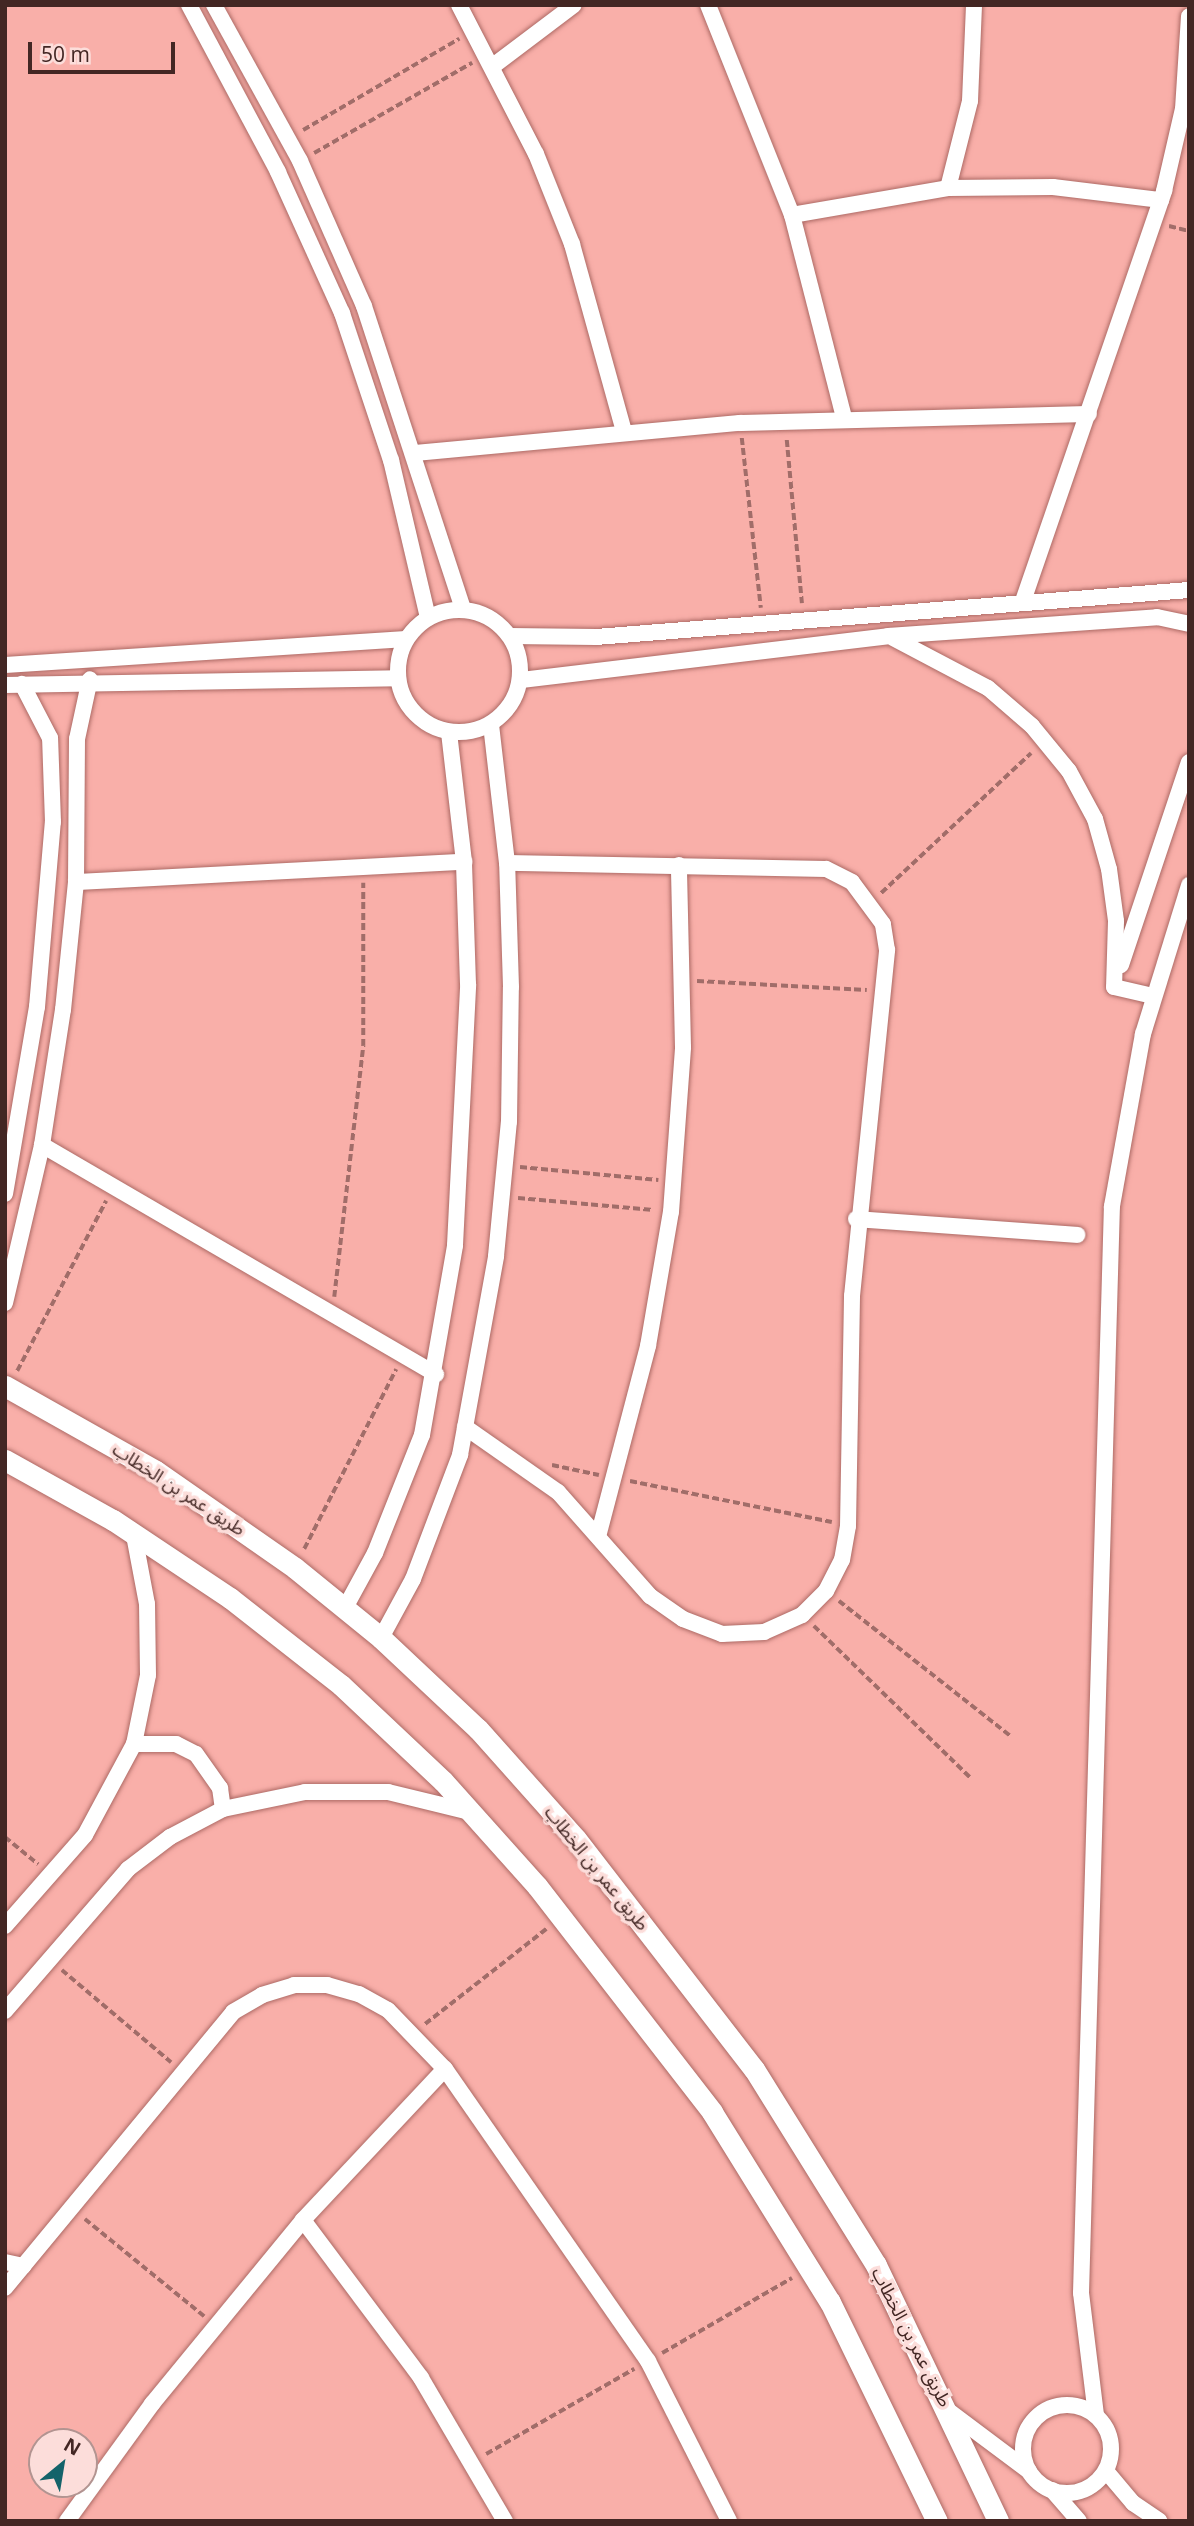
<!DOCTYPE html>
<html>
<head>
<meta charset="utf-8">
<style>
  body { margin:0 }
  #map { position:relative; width:1194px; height:2526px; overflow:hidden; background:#f9afa9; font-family:"Open Sans","Noto Sans Arabic",sans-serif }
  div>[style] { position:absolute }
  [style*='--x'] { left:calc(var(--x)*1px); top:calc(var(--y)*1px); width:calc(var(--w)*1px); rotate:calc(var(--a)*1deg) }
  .path>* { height:3.5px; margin-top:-1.75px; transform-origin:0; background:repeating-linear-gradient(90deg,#a16d69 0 7px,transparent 0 10.5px) }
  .roads { filter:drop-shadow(0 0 2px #ad6a65) drop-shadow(0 0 2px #ad6a65) }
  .street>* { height:16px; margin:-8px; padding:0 8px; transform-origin:8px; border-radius:8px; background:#fff }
  .street>.ring { margin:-8px; padding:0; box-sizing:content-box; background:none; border:16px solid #fff; border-radius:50% }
  .secondary>* { height:21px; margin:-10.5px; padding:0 10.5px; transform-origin:10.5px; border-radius:10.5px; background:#fff }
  span { translate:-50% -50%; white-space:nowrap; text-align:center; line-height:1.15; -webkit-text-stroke:7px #fcddda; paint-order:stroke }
  .street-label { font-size:18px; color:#432724 }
  .frame { position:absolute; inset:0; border:7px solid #432724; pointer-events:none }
  .north { position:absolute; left:28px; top:2428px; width:70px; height:70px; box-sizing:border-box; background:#fcddda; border:2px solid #b29491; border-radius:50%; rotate:30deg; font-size:19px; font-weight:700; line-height:28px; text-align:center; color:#432724 }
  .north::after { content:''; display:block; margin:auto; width:24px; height:32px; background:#14636a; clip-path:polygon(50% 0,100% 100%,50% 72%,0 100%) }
  .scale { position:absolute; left:28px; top:42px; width:147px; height:32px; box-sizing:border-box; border:4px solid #432724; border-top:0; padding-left:9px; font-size:21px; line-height:24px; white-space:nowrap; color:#432724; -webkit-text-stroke:5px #fcddda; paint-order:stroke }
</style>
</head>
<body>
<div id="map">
  <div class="path">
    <div style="--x:303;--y:130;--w:181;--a:-30.3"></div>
    <div style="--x:314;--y:153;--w:182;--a:-29.7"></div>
    <div style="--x:1169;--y:226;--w:21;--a:14"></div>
    <div style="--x:742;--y:438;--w:171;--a:83.6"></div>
    <div style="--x:787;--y:440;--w:164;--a:84.7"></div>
    <div style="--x:881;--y:893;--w:205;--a:-43"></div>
    <div style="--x:697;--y:981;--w:170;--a:3"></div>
    <div style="--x:520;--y:1167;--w:139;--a:5.4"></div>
    <div style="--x:518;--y:1198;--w:136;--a:5.1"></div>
    <div style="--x:334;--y:1297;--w:253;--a:-83.4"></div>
    <div style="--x:363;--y:1046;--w:163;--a:-90"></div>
    <div style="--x:17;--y:1371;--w:192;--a:-62.4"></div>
    <div style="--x:552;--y:1465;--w:48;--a:12"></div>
    <div style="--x:630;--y:1481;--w:206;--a:11.5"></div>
    <div style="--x:304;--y:1549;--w:202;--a:-62.9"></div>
    <div style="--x:839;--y:1601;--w:220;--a:38.2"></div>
    <div style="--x:814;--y:1626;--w:217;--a:44.1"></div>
    <div style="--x:5;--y:1837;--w:43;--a:39.3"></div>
    <div style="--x:62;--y:1970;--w:143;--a:40.2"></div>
    <div style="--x:425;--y:2024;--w:154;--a:-38.1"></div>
    <div style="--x:85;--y:2219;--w:154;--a:39.2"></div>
    <div style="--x:662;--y:2353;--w:150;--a:-30"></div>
    <div style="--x:486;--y:2454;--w:171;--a:-29.9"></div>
  </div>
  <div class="roads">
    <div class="street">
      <div style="--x:189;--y:5;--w:189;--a:61.9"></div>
      <div style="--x:278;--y:172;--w:155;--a:65.6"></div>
      <div style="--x:342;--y:313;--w:155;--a:71.6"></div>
      <div style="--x:391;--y:460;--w:162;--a:76.8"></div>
      <div style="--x:214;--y:5;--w:178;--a:61.1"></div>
      <div style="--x:300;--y:161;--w:158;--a:66.2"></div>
      <div style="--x:364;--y:306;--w:319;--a:71.9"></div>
      <div style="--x:459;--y:5;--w:168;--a:62.7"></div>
      <div style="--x:536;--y:154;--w:97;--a:68.2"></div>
      <div style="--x:572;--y:244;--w:195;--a:74.5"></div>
      <div style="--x:708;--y:5;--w:226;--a:68.2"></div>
      <div style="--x:792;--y:215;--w:209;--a:75.6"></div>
      <div style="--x:493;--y:66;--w:101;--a:-37"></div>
      <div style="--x:948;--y:188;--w:90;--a:-75.8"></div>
      <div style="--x:970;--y:101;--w:96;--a:-87.6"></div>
      <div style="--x:792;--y:215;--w:158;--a:-9.8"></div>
      <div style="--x:948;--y:188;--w:105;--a:-0.5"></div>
      <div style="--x:1053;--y:187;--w:109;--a:6.9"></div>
      <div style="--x:415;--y:453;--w:326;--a:-5.3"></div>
      <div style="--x:740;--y:423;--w:349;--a:-1.5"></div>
      <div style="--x:1023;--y:601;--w:434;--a:-71"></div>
      <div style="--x:1164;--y:191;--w:84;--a:-77"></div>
      <div style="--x:1183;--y:109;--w:93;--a:-86.3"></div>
      <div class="ring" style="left:398px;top:610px;width:106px;height:106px"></div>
      <div style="--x:510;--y:636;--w:86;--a:0.7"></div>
      <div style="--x:596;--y:637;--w:595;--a:-4.53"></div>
      <div style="--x:893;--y:638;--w:107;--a:27.8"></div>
      <div style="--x:988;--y:688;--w:58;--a:40.8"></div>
      <div style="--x:1032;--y:726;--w:58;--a:50.6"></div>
      <div style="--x:1069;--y:771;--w:55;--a:61.6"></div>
      <div style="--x:1095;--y:819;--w:52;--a:74.4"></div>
      <div style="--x:1109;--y:869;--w:52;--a:82.3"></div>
      <div style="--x:1116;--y:921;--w:66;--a:91.7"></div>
      <div style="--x:5;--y:665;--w:402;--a:-3.7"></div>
      <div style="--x:521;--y:680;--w:370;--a:-6.8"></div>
      <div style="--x:888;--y:636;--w:270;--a:-4"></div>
      <div style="--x:1157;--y:617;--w:33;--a:12"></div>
      <div style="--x:5;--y:685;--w:393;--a:-1"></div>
      <div style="--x:76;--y:882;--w:389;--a:-3"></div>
      <div style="--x:1121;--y:965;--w:214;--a:-71.5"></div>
      <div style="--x:1114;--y:987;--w:40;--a:13"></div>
      <div style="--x:42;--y:1145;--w:456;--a:30.2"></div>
      <div style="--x:5;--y:1194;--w:190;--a:-80.3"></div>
      <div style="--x:37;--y:1007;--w:186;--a:-85.1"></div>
      <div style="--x:53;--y:822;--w:84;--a:-92"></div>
      <div style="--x:50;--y:738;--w:61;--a:-117.4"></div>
      <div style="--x:856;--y:1219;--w:222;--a:4.1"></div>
      <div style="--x:5;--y:1303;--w:162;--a:-76.8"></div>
      <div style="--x:42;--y:1145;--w:137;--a:-81.2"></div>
      <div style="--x:63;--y:1010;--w:129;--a:-84.2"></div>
      <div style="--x:76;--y:882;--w:143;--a:-89.6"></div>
      <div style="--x:77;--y:739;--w:61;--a:-77.8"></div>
      <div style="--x:465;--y:1427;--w:113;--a:35"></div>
      <div style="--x:558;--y:1492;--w:139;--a:48.5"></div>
      <div style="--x:650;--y:1596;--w:40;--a:34.9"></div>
      <div style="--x:683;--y:1619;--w:42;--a:21"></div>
      <div style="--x:722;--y:1634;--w:42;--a:-2.7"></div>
      <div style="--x:764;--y:1632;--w:42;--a:-24.1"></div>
      <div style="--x:802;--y:1615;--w:34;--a:-45"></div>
      <div style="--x:826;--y:1591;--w:35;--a:-63"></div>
      <div style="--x:842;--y:1560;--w:35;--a:-80"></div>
      <div style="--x:848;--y:1526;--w:230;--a:-89"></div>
      <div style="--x:852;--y:1296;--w:348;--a:-84.2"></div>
      <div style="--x:887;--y:950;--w:26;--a:-99"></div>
      <div style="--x:883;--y:924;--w:52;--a:-126.4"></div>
      <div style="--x:852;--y:882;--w:29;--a:-153"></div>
      <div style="--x:826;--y:869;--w:319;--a:-178.9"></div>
      <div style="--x:599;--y:1533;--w:193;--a:-75.3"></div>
      <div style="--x:648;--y:1346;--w:136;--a:-80.3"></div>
      <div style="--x:671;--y:1212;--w:165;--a:-85.8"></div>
      <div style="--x:683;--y:1047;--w:182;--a:-91.3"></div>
      <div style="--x:345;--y:1608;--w:63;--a:-61.4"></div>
      <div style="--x:375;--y:1553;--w:127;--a:-68.3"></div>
      <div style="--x:422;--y:1435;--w:193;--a:-80.1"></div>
      <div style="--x:455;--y:1245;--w:261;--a:-87.1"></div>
      <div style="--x:468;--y:984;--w:122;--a:-91.9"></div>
      <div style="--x:464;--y:862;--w:131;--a:-96.6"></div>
      <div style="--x:381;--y:1638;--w:67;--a:-61.5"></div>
      <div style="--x:413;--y:1579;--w:133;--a:-69.2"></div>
      <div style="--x:460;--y:1455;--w:202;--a:-79.7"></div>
      <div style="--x:496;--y:1256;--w:135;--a:-84.5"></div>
      <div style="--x:509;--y:1122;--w:135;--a:-89.2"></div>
      <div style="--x:511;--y:987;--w:124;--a:-91.8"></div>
      <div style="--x:507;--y:863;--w:139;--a:-96.6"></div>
      <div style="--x:134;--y:1744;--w:42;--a:0"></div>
      <div style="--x:176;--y:1744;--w:22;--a:27"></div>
      <div style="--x:196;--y:1754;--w:42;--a:54.8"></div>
      <div style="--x:220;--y:1788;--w:21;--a:82"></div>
      <div style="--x:5;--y:1926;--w:121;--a:-48.7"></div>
      <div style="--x:85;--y:1835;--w:103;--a:-61.7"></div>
      <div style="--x:134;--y:1744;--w:70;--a:-78.5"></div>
      <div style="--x:148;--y:1675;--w:71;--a:-90.8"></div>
      <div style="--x:147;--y:1604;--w:70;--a:-100.7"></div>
      <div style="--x:5;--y:2011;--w:188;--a:-49.1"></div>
      <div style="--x:128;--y:1869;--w:53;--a:-37.3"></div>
      <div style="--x:170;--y:1837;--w:60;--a:-27.8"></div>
      <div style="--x:223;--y:1809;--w:84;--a:-11.7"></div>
      <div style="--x:305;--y:1792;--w:83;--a:0"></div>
      <div style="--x:388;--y:1792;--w:84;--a:13.7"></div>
      <div style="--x:303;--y:2220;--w:197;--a:53.2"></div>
      <div style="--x:421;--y:2378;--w:166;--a:59.6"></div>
      <div style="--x:5;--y:2262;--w:19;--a:12"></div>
      <div style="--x:5;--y:2288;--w:358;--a:-50.4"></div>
      <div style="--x:233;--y:2012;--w:34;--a:-30"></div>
      <div style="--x:262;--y:1995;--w:34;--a:-17"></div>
      <div style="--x:294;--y:1985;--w:33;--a:0"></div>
      <div style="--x:327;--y:1985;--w:33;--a:16"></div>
      <div style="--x:359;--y:1994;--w:33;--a:29"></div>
      <div style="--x:388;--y:2010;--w:82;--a:46"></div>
      <div style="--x:445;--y:2069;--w:356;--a:55.2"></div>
      <div style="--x:648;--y:2361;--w:179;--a:63.1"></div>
      <div class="ring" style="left:1023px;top:2405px;width:72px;height:72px"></div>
      <div style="--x:950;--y:2412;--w:99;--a:36.8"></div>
      <div style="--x:1096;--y:2415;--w:123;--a:-97"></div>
      <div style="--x:1081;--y:2293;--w:1087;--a:-88.37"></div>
      <div style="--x:1112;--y:1206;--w:175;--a:-79.8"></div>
      <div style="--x:1143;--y:1034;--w:156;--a:-72.8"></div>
      <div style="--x:1106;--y:2471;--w:42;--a:49.8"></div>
      <div style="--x:1133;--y:2503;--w:32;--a:34"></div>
      <div style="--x:1052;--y:2490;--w:41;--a:48.9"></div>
      <div style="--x:67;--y:2521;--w:145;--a:-54"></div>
      <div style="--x:152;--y:2404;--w:238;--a:-50.6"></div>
      <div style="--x:303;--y:2220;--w:207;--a:-46.8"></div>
    </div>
    <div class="secondary">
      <div style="--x:5;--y:1386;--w:173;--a:29.4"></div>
      <div style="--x:156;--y:1471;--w:169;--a:34.9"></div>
      <div style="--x:295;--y:1568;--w:111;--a:39.1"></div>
      <div style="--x:381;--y:1638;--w:133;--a:43.2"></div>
      <div style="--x:478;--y:1729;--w:147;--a:48.3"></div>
      <div style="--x:576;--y:1839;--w:291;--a:52.3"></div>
      <div style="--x:754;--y:2069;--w:231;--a:58.1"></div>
      <div style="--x:876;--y:2265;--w:284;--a:64.5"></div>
      <div style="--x:5;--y:1460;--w:124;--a:29.1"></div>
      <div style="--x:113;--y:1520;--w:141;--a:33.7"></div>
      <div style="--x:230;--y:1598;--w:141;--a:38.1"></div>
      <div style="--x:341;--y:1685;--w:140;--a:43.3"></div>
      <div style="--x:443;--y:1781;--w:141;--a:48.2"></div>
      <div style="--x:537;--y:1886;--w:286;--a:52.2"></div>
      <div style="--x:712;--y:2112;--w:224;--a:58.2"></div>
      <div style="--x:830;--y:2302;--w:244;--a:64"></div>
    </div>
  </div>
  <div class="street-label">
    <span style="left:179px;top:1489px;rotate:33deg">طريق عمر بن الخطاب</span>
    <span style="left:597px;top:1868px;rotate:51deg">طريق عمر بن الخطاب</span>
    <span style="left:912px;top:2337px;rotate:63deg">طريق عمر بن الخطاب</span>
  </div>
  <div class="frame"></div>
  <div class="north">N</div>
  <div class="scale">50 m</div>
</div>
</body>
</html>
